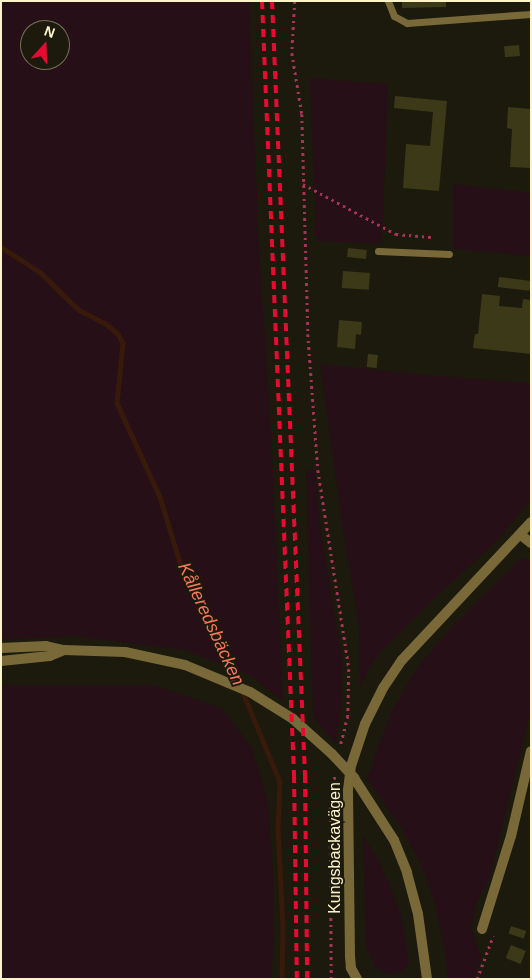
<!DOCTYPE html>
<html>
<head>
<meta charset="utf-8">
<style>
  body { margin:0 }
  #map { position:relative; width:532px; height:980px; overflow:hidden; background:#1c1a0c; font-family:Arial,sans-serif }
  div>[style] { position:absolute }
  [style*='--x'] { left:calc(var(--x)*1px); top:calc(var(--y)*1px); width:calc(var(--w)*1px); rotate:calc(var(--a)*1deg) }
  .green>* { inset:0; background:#260f17 }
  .stream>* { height:4.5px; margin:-2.25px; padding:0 2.25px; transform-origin:2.25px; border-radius:2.25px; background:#371a0a }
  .building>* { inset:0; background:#3c3919; transform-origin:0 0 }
  .path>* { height:2.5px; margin-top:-1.25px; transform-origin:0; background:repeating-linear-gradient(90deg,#a9325b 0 2.5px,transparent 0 6.5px) }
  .service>* { height:7px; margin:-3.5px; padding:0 3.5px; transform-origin:3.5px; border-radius:3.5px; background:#796939 }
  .minor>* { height:10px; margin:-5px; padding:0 5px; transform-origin:5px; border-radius:5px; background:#796939 }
  .tertiary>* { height:10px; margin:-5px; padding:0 5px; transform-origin:5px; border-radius:5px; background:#796939 }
  .rail>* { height:4px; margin-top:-2px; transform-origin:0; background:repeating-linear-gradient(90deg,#e80a33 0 8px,transparent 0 14px) }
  span { translate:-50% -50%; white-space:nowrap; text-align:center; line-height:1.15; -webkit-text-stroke:4px #1c1a0c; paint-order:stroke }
  .street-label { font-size:16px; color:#fdf4c9 }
  .water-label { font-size:18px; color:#f8775c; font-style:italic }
  .frame { position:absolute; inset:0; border:2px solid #fdf4c9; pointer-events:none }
  .north { position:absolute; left:20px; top:20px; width:50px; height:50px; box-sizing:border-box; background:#1c1a0c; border:1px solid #767158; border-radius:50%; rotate:20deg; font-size:14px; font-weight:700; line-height:20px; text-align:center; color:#fdf4c9 }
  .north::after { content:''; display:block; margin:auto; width:18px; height:22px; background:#e80a33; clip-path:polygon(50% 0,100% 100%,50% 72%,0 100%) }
</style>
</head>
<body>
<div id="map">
  <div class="green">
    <div style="clip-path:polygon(evenodd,1px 1px,249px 1px,259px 249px,271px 430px,283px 701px,250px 675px,184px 650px,73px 636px,1px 640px,1px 1px,30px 30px,60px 30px,60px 60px,30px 60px,30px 30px)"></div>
    <div style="clip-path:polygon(310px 78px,388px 84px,382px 244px,316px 241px)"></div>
    <div style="clip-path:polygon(453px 184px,531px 193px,531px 256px,454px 249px)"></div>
    <div style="clip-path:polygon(320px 364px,426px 375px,531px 383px,531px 498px,528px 503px,499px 539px,439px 594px,376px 657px,360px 687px,359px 626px,341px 516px)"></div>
    <div style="clip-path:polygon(306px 470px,315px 470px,321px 531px,343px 665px,341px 708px,336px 744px,313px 717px)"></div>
    <div style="clip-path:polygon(521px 558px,531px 560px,530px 714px,489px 880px,477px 902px,471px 928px,482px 957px,473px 979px,448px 979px,445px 952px,435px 902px,420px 862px,402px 829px,367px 779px,391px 713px,417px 668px,453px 626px)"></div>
    <div style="clip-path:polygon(1px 685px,154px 685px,222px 708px,252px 749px,268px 801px,273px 875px,274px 942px,271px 979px,1px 979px)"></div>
    <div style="clip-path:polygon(363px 836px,380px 863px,401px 914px,409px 961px,405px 970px,390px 974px,376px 968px,366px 945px)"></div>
  </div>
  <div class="stream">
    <div style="--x:1;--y:247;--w:46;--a:32.7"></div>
    <div style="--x:40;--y:272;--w:54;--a:44.3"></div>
    <div style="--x:79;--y:310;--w:29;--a:27"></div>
    <div style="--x:105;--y:323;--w:17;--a:40"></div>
    <div style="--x:118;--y:334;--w:10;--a:61"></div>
    <div style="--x:123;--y:343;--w:60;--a:95.7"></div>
    <div style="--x:117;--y:403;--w:103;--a:65.4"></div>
    <div style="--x:160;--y:497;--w:75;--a:73"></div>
    <div style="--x:182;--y:569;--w:96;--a:62.1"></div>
    <div style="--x:227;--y:654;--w:139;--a:67.5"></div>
    <div style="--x:280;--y:782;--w:46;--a:92.5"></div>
    <div style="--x:278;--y:828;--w:99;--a:87.1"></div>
    <div style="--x:283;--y:927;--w:52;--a:91.1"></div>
  </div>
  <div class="building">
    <div style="clip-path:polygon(402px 1px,446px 1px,446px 7px,402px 8px)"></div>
    <div style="left:519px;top:45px;width:11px;height:15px;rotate:85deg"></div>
    <div style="clip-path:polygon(395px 96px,447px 101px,439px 191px,403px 188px,406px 144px,430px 146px,433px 112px,394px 108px)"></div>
    <div style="clip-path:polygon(508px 107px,531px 109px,531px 168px,510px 167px,512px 129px,507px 128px)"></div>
    <div style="left:348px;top:248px;width:19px;height:9px;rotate:6deg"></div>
    <div style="left:343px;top:271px;width:27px;height:17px;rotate:4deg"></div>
    <div style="left:499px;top:277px;width:32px;height:10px;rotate:7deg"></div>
    <div style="clip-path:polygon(482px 294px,500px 296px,499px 306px,522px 308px,523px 299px,531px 300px,531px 354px,473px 348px,475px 334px,478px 334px)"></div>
    <div style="clip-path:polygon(339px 320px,362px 322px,361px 335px,356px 334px,355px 349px,337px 347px)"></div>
    <div style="left:368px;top:354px;width:10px;height:13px;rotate:6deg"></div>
    <div style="left:511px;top:926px;width:16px;height:8px;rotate:18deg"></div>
    <div style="left:511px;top:945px;width:16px;height:14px;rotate:22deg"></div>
  </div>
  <div class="path">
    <div style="--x:295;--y:1;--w:52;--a:93.3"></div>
    <div style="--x:292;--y:53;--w:62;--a:80.7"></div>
    <div style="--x:302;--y:114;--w:220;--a:88.4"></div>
    <div style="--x:308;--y:334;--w:136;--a:85.8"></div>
    <div style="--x:318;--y:470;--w:201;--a:81.1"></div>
    <div style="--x:349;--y:669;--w:47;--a:91.2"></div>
    <div style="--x:348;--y:716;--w:30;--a:104"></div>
    <div style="--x:303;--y:184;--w:106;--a:28.3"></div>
    <div style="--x:396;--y:234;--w:35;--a:5"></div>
    <div style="--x:331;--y:979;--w:131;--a:-90.4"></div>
    <div style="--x:330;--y:848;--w:56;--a:-89"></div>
    <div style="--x:331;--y:792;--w:17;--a:-77"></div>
    <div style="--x:477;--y:979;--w:46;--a:-69.6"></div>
  </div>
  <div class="service">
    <div style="--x:388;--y:1;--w:16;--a:68"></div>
    <div style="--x:394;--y:16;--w:15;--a:28"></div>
    <div style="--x:407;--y:23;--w:124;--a:-4.2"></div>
    <div style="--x:378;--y:251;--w:71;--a:2.4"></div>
  </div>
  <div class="minor">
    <div style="--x:521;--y:535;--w:13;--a:39"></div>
    <div style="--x:482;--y:929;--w:97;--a:-72.7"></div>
    <div style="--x:511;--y:836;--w:87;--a:-76.8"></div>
  </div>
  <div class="tertiary">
    <div style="--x:1;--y:648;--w:45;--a:-2.5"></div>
    <div style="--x:46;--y:646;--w:18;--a:13"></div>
    <div style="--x:64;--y:650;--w:61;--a:1.9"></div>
    <div style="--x:125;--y:652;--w:61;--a:12.2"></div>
    <div style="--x:185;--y:665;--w:70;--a:22.6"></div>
    <div style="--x:250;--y:692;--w:51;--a:32.1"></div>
    <div style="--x:293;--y:719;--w:52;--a:41.9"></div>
    <div style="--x:332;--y:754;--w:33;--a:47"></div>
    <div style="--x:354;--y:778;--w:74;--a:57.2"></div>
    <div style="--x:394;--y:840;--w:35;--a:68"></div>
    <div style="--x:407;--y:873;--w:42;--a:75"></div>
    <div style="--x:418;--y:914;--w:66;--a:82.1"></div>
    <div style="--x:1;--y:661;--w:49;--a:-5.8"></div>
    <div style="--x:50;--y:656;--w:15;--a:-23"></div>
    <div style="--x:357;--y:979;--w:13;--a:-119"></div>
    <div style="--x:351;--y:968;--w:12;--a:-95"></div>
    <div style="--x:350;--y:956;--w:166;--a:-90.7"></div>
    <div style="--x:348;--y:790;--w:24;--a:-83"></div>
    <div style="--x:351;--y:766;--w:44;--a:-71.6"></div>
    <div style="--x:365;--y:724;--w:40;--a:-63.4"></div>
    <div style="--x:383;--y:688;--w:34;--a:-56"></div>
    <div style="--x:402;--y:660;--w:189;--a:-46.9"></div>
  </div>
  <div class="rail">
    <div style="--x:262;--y:1;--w:775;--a:87.63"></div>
    <div style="--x:294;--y:775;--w:204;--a:89.2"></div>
    <div style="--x:272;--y:1;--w:775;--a:87.56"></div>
    <div style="--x:305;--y:775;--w:204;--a:89.4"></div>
  </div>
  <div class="street-label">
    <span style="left:335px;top:848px;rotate:-90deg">Kungsbackavägen</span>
  </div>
  <div class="water-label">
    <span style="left:211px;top:624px;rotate:65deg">Kålleredsbäcken</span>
  </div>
  <div class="frame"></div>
  <div class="north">N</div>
</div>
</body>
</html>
